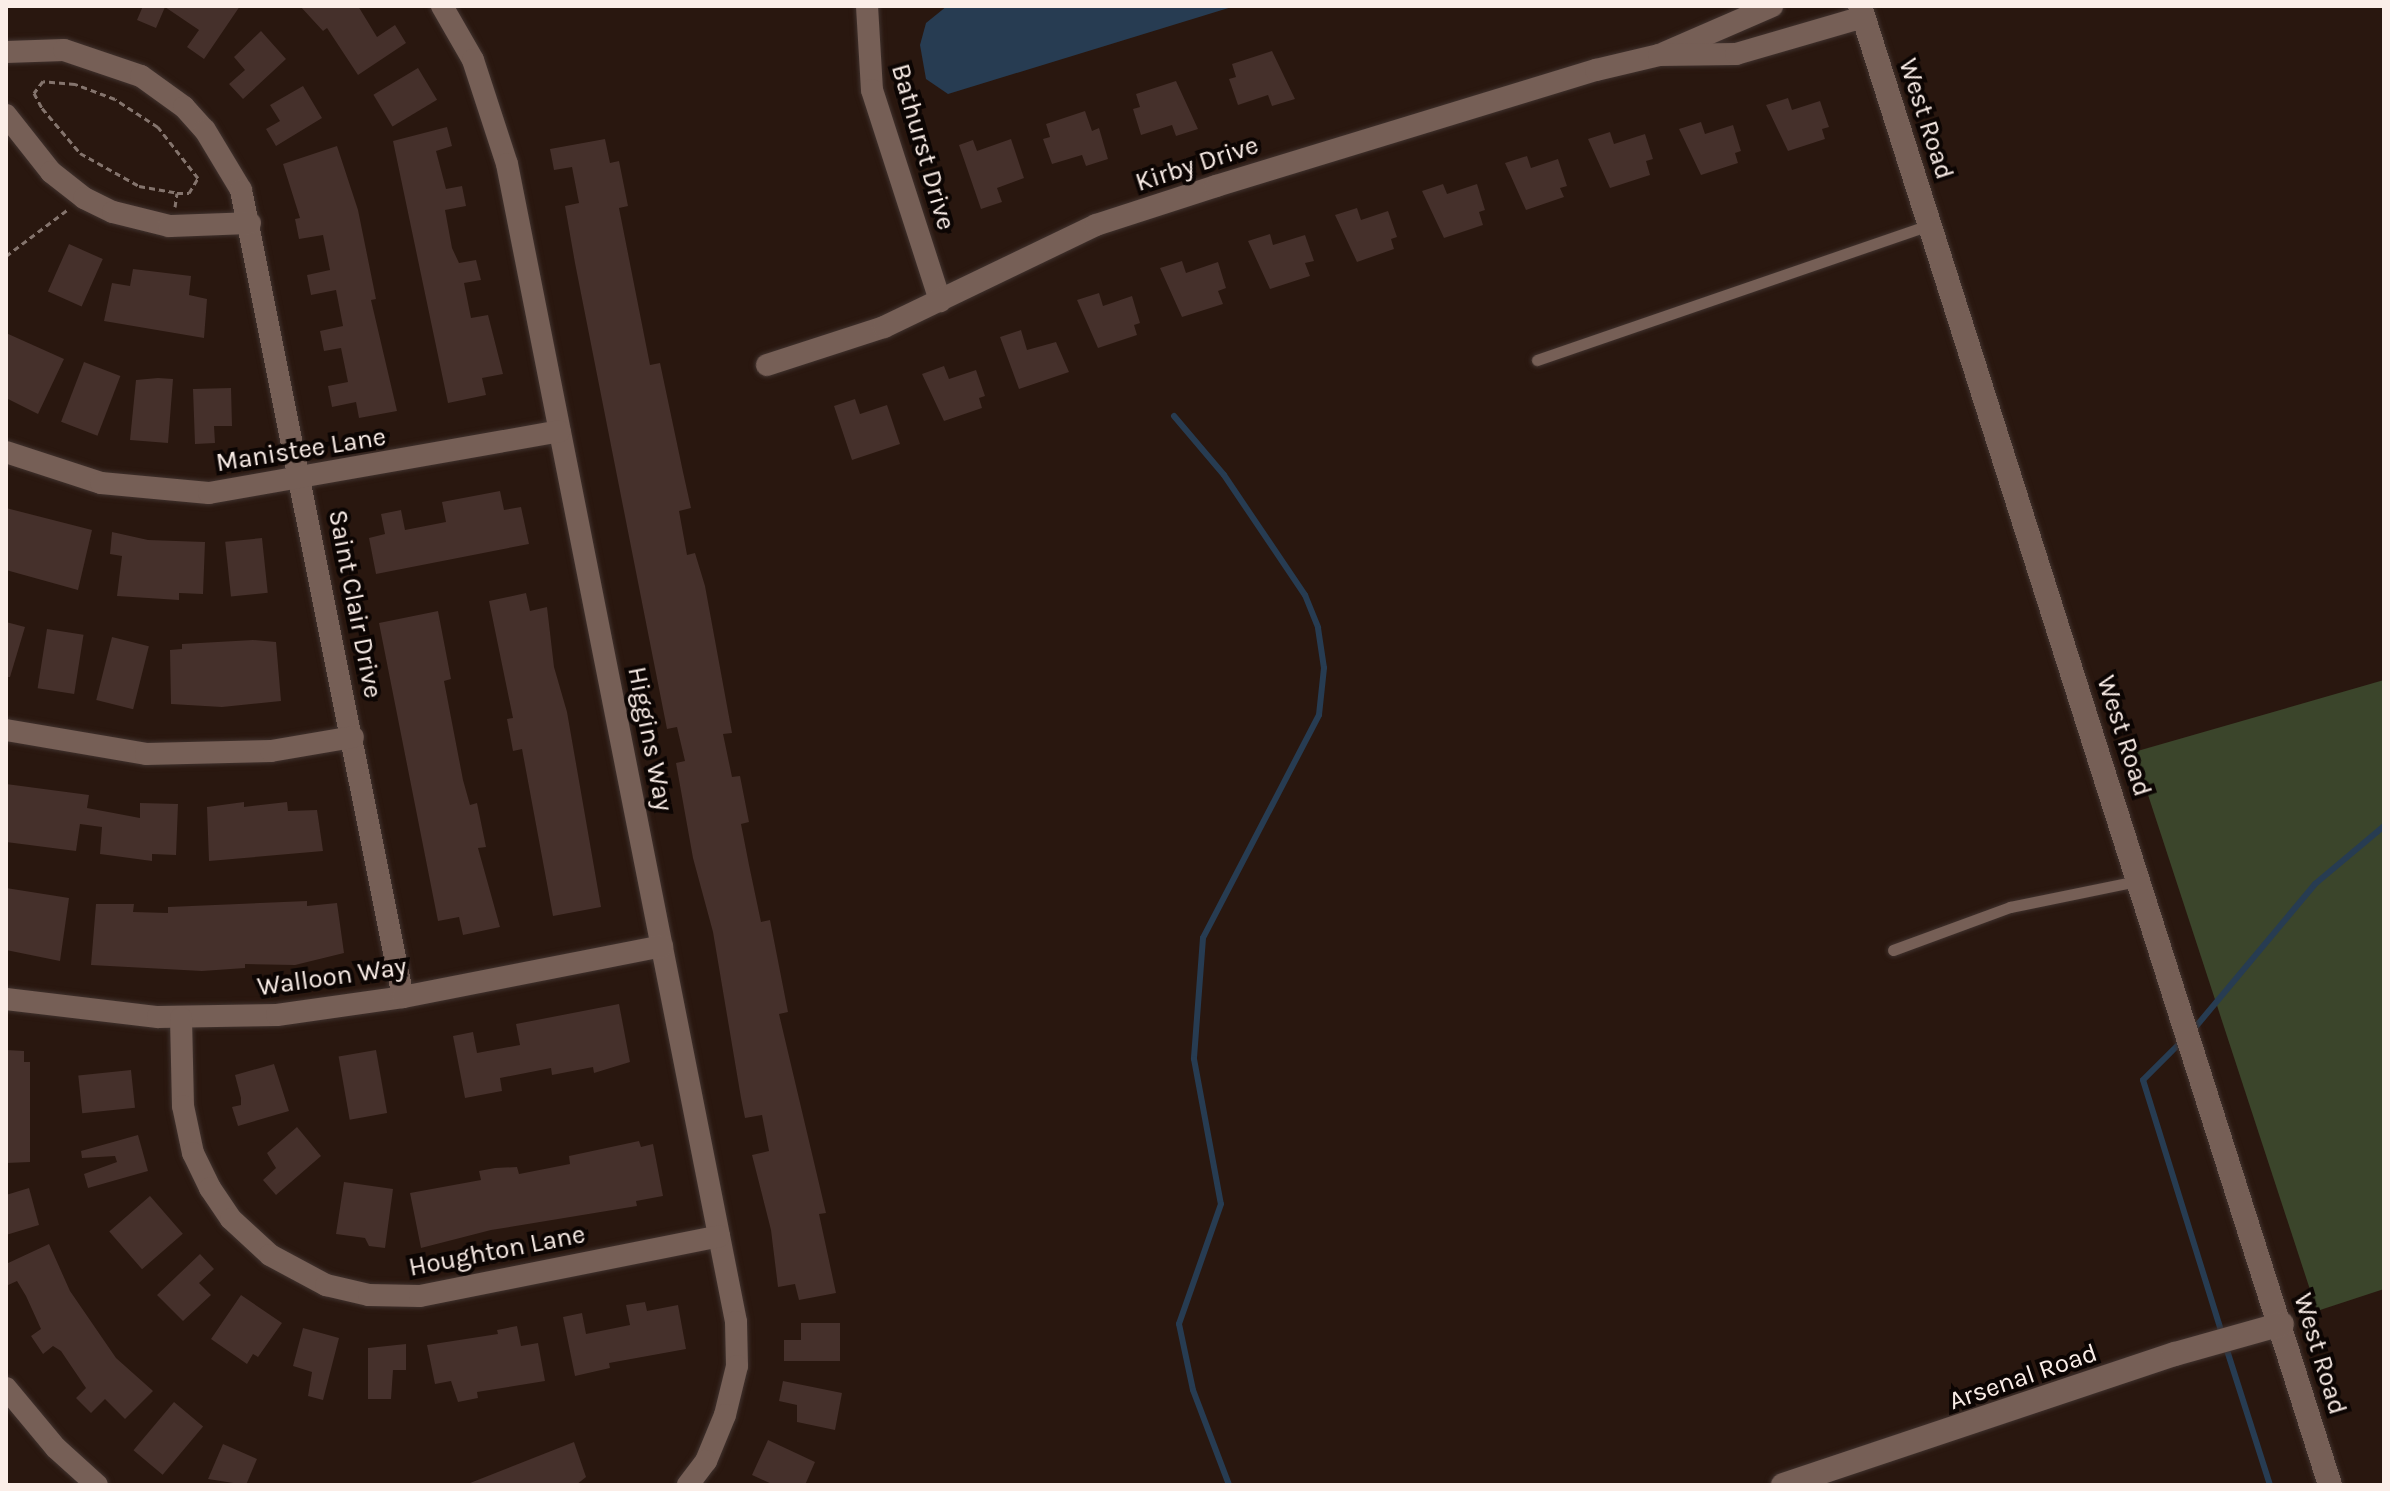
<!DOCTYPE html>
<html>
<head>
<meta charset="utf-8">
<style>
  body { margin:0 }
  #map { position:relative; width:2390px; height:1491px; overflow:hidden; background:#29170f; font-family:Karla,sans-serif }
  div>[style] { position:absolute }
  [style*='--x'] { left:calc(var(--x)*1px); top:calc(var(--y)*1px); width:calc(var(--w)*1px); rotate:calc(var(--a)*1deg) }
  .green>* { inset:0; background:#3b452b }
  .water>* { inset:0; background:#273c52 }
  .stream>* { height:6px; margin:-3px; padding:0 3px; transform-origin:3px; border-radius:3px; background:#273c52 }
  .building>* { inset:0; background:#45302b; transform-origin:0 0 }
  .path>* { height:3px; margin-top:-1.5px; transform-origin:0; background:repeating-linear-gradient(90deg,#84746d 0 6px,transparent 0 10px) }
  .roads { filter:drop-shadow(0 0 2px #40322e) drop-shadow(0 0 2px #40322e) }
  .lane>* { height:11px; margin:-5.5px; padding:0 5.5px; transform-origin:5.5px; border-radius:5.5px; background:#765f56 }
  .street>* { height:22px; margin:-11px; padding:0 11px; transform-origin:11px; border-radius:11px; background:#765f56 }
  .secondary>* { height:24px; margin:-12px; padding:0 12px; transform-origin:12px; border-radius:12px; background:#765f56 }
  span { translate:-50% -50%; white-space:nowrap; text-align:center; line-height:1.15; -webkit-text-stroke:8px #0c0503; paint-order:stroke }
  .street-label { font-size:26px; color:#fbeee8 }
  .frame { position:absolute; inset:0; border:8px solid #fbeee8; pointer-events:none }
</style>
</head>
<body>
<div id="map">
  <div class="green">
    <div style="clip-path:polygon(2384px 680px,2384px 1289px,2317px 1311px,2134px 752px)"></div>
  </div>
  <div class="water">
    <div style="clip-path:polygon(947px 6px,1235px 6px,948px 94px,926px 79px,920px 45px,926px 23px)"></div>
  </div>
  <div class="stream">
    <div style="--x:1174;--y:416;--w:77;--a:49.7"></div>
    <div style="--x:1224;--y:475;--w:145;--a:56"></div>
    <div style="--x:1305;--y:595;--w:35;--a:68"></div>
    <div style="--x:1318;--y:628;--w:40;--a:81.5"></div>
    <div style="--x:1324;--y:668;--w:47;--a:96.1"></div>
    <div style="--x:1319;--y:715;--w:251;--a:117.5"></div>
    <div style="--x:1203;--y:938;--w:121;--a:94.3"></div>
    <div style="--x:1194;--y:1059;--w:147;--a:79.5"></div>
    <div style="--x:1221;--y:1204;--w:127;--a:109.3"></div>
    <div style="--x:1179;--y:1324;--w:67;--a:78"></div>
    <div style="--x:1193;--y:1390;--w:102;--a:69.2"></div>
    <div style="--x:2193;--y:1030;--w:190;--a:-50.1"></div>
    <div style="--x:2315;--y:884;--w:90;--a:-40"></div>
    <div style="--x:2182;--y:1041;--w:55;--a:135"></div>
    <div style="--x:2143;--y:1080;--w:265;--a:72.7"></div>
    <div style="--x:2225;--y:1344;--w:148;--a:72.3"></div>
  </div>
  <div class="building">
    <div style="clip-path:polygon(143px 6px,240px 6px,204px 59px,187px 47px,199px 30px,165px 7px,156px 28px,137px 20px)"></div>
    <div style="clip-path:polygon(300px 6px,358px 6px,377px 37px,395px 25px,406px 43px,358px 75px,327px 28px,323px 31px)"></div>
    <div style="clip-path:polygon(261px 31px,286px 59px,243px 99px,229px 84px,245px 70px,234px 57px)"></div>
    <div style="clip-path:polygon(1272px 51px,1295px 99px,1272px 106px,1268px 95px,1238px 105px,1229px 79px,1236px 77px,1232px 64px)"></div>
    <div style="left:418px;top:68px;width:37px;height:52px;rotate:59deg"></div>
    <div style="clip-path:polygon(1176px 81px,1198px 129px,1176px 136px,1172px 125px,1141px 135px,1133px 109px,1140px 107px,1136px 94px)"></div>
    <div style="clip-path:polygon(303px 86px,322px 118px,276px 146px,266px 129px,280px 121px,270px 105px)"></div>
    <div style="clip-path:polygon(1788px 98px,1792px 110px,1820px 101px,1829px 127px,1822px 129px,1825px 139px,1788px 151px,1766px 105px)"></div>
    <div style="clip-path:polygon(1085px 111px,1092px 131px,1099px 128px,1108px 159px,1086px 166px,1082px 155px,1052px 164px,1043px 139px,1050px 137px,1046px 124px)"></div>
    <div style="clip-path:polygon(1701px 122px,1705px 134px,1733px 125px,1741px 151px,1735px 153px,1738px 163px,1701px 175px,1679px 129px)"></div>
    <div style="clip-path:polygon(447px 127px,452px 146px,436px 151px,446px 189px,462px 186px,466px 206px,445px 210px,452px 248px,459px 263px,476px 260px,481px 280px,464px 283px,471px 318px,488px 315px,503px 374px,482px 378px,486px 395px,448px 403px,393px 141px)"></div>
    <div style="clip-path:polygon(1610px 132px,1614px 144px,1645px 134px,1653px 159px,1646px 161px,1650px 175px,1610px 188px,1588px 139px)"></div>
    <div style="clip-path:polygon(605px 139px,610px 163px,619px 161px,628px 206px,619px 208px,650px 365px,660px 363px,683px 472px,691px 508px,679px 511px,687px 555px,695px 553px,705px 586px,732px 733px,723px 734px,732px 777px,740px 776px,749px 822px,741px 824px,749px 865px,761px 922px,770px 920px,788px 1012px,779px 1014px,826px 1213px,819px 1214px,836px 1293px,799px 1300px,795px 1284px,778px 1287px,771px 1230px,752px 1155px,769px 1151px,762px 1115px,745px 1118px,741px 1098px,713px 932px,693px 858px,676px 763px,685px 761px,677px 727px,667px 729px,575px 263px,565px 206px,579px 203px,572px 167px,554px 170px,550px 149px)"></div>
    <div style="clip-path:polygon(1011px 139px,1024px 178px,997px 188px,1002px 202px,981px 209px,959px 145px,973px 140px,977px 151px)"></div>
    <div style="clip-path:polygon(337px 146px,358px 210px,376px 299px,371px 300px,397px 411px,359px 418px,356px 402px,332px 407px,328px 386px,348px 382px,341px 348px,324px 351px,320px 331px,343px 326px,336px 290px,311px 295px,307px 275px,330px 270px,323px 235px,299px 239px,295px 219px,300px 218px,283px 164px)"></div>
    <div style="clip-path:polygon(1527px 156px,1531px 168px,1558px 159px,1567px 186px,1560px 188px,1564px 197px,1526px 210px,1505px 163px)"></div>
    <div style="clip-path:polygon(1443px 184px,1447px 194px,1477px 184px,1485px 210px,1479px 212px,1483px 225px,1444px 238px,1422px 191px)"></div>
    <div style="clip-path:polygon(1357px 208px,1361px 220px,1388px 211px,1397px 237px,1391px 239px,1394px 249px,1357px 262px,1335px 215px)"></div>
    <div style="clip-path:polygon(1270px 234px,1273px 245px,1305px 235px,1314px 261px,1305px 263px,1310px 276px,1270px 289px,1248px 241px)"></div>
    <div style="left:69px;top:244px;width:37px;height:52px;rotate:24deg"></div>
    <div style="clip-path:polygon(1182px 261px,1186px 273px,1218px 262px,1226px 288px,1218px 291px,1223px 304px,1182px 317px,1160px 268px)"></div>
    <div style="clip-path:polygon(133px 269px,191px 276px,189px 295px,207px 299px,204px 338px,104px 321px,112px 283px,130px 286px)"></div>
    <div style="clip-path:polygon(1099px 293px,1103px 306px,1132px 296px,1140px 323px,1134px 325px,1137px 335px,1098px 348px,1077px 300px)"></div>
    <div style="clip-path:polygon(1021px 330px,1027px 350px,1056px 342px,1069px 372px,1019px 389px,1000px 337px)"></div>
    <div style="clip-path:polygon(6px 333px,64px 359px,38px 414px,6px 398px)"></div>
    <div style="left:84px;top:362px;width:39px;height:64px;rotate:21deg"></div>
    <div style="clip-path:polygon(944px 366px,949px 379px,976px 370px,985px 396px,979px 398px,982px 408px,944px 421px,922px 374px)"></div>
    <div style="clip-path:polygon(158px 378px,173px 379px,168px 443px,130px 440px,136px 380px)"></div>
    <div style="clip-path:polygon(231px 388px,232px 426px,214px 426px,215px 443px,195px 444px,193px 389px)"></div>
    <div style="clip-path:polygon(855px 399px,860px 414px,887px 405px,900px 444px,852px 460px,834px 406px)"></div>
    <div style="clip-path:polygon(500px 491px,504px 510px,521px 507px,529px 544px,376px 574px,369px 538px,385px 534px,381px 514px,401px 510px,405px 530px,446px 522px,442px 502px)"></div>
    <div style="clip-path:polygon(6px 508px,92px 530px,78px 590px,6px 570px)"></div>
    <div style="clip-path:polygon(112px 532px,148px 540px,205px 542px,203px 594px,179px 593px,179px 600px,117px 596px,122px 556px,110px 554px)"></div>
    <div style="left:262px;top:538px;width:55px;height:37px;rotate:84deg"></div>
    <div style="clip-path:polygon(526px 593px,530px 611px,547px 607px,554px 667px,567px 712px,601px 907px,553px 916px,522px 749px,513px 751px,507px 719px,513px 718px,489px 601px)"></div>
    <div style="clip-path:polygon(438px 611px,451px 679px,444px 681px,463px 780px,470px 805px,477px 803px,486px 847px,478px 848px,500px 927px,463px 935px,459px 917px,438px 921px,379px 623px)"></div>
    <div style="clip-path:polygon(6px 622px,25px 627px,10px 677px,6px 677px)"></div>
    <div style="left:47px;top:629px;width:37px;height:60px;rotate:9deg"></div>
    <div style="left:112px;top:637px;width:38px;height:65px;rotate:14deg"></div>
    <div style="clip-path:polygon(253px 640px,276px 642px,281px 701px,222px 707px,171px 704px,170px 650px,182px 649px,182px 644px)"></div>
    <div style="clip-path:polygon(6px 784px,89px 795px,87px 808px,140px 818px,140px 803px,178px 804px,176px 855px,152px 854px,152px 861px,100px 854px,102px 827px,80px 824px,76px 851px,6px 842px)"></div>
    <div style="clip-path:polygon(244px 802px,244px 807px,287px 802px,288px 811px,317px 810px,323px 851px,209px 861px,207px 807px)"></div>
    <div style="clip-path:polygon(6px 888px,69px 898px,60px 961px,6px 950px)"></div>
    <div style="clip-path:polygon(307px 901px,307px 906px,337px 903px,344px 953px,295px 965px,245px 964px,245px 968px,202px 971px,91px 965px,96px 904px,134px 904px,133px 912px,168px 913px,168px 907px)"></div>
    <div style="clip-path:polygon(619px 1004px,630px 1062px,594px 1073px,593px 1067px,552px 1075px,551px 1068px,500px 1078px,502px 1091px,465px 1098px,453px 1036px,473px 1032px,477px 1053px,520px 1045px,516px 1024px)"></div>
    <div style="clip-path:polygon(6px 1050px,24px 1051px,24px 1062px,30px 1062px,30px 1162px,6px 1163px)"></div>
    <div style="left:376px;top:1050px;width:64px;height:38px;rotate:80deg"></div>
    <div style="clip-path:polygon(274px 1064px,289px 1111px,238px 1126px,232px 1107px,241px 1105px,241px 1098px,235px 1075px)"></div>
    <div style="left:131px;top:1070px;width:38px;height:53px;rotate:84deg"></div>
    <div style="clip-path:polygon(297px 1127px,321px 1156px,276px 1195px,263px 1180px,276px 1168px,267px 1153px)"></div>
    <div style="clip-path:polygon(138px 1135px,148px 1171px,88px 1188px,84px 1174px,117px 1162px,115px 1156px,82px 1158px,81px 1151px)"></div>
    <div style="clip-path:polygon(639px 1141px,641px 1147px,653px 1144px,663px 1196px,636px 1201px,637px 1206px,491px 1230px,421px 1248px,410px 1193px,481px 1180px,479px 1171px,495px 1168px,517px 1167px,519px 1174px,570px 1164px,569px 1156px)"></div>
    <div style="clip-path:polygon(344px 1182px,393px 1189px,385px 1248px,369px 1246px,365px 1238px,336px 1234px)"></div>
    <div style="clip-path:polygon(29px 1188px,39px 1225px,6px 1235px,6px 1195px)"></div>
    <div style="left:150px;top:1196px;width:50px;height:54px;rotate:49deg"></div>
    <div style="clip-path:polygon(49px 1244px,70px 1291px,116px 1358px,153px 1391px,125px 1419px,105px 1399px,91px 1413px,76px 1398px,86px 1388px,61px 1351px,53px 1346px,43px 1354px,31px 1336px,41px 1329px,26px 1296px,17px 1281px,6px 1286px,6px 1264px)"></div>
    <div style="clip-path:polygon(200px 1254px,214px 1269px,199px 1283px,211px 1295px,183px 1321px,157px 1295px)"></div>
    <div style="clip-path:polygon(241px 1295px,282px 1323px,258px 1357px,253px 1354px,247px 1364px,211px 1339px)"></div>
    <div style="clip-path:polygon(645px 1302px,647px 1311px,678px 1305px,686px 1349px,609px 1363px,610px 1368px,575px 1376px,563px 1317px,582px 1313px,586px 1334px,630px 1325px,626px 1305px)"></div>
    <div style="clip-path:polygon(801px 1323px,840px 1323px,840px 1361px,784px 1361px,784px 1340px,801px 1340px)"></div>
    <div style="clip-path:polygon(517px 1326px,521px 1346px,538px 1343px,545px 1381px,477px 1392px,478px 1398px,458px 1402px,451px 1381px,435px 1384px,427px 1345px,498px 1334px,497px 1330px)"></div>
    <div style="clip-path:polygon(303px 1328px,339px 1338px,323px 1400px,308px 1396px,312px 1372px,293px 1366px)"></div>
    <div style="clip-path:polygon(406px 1344px,406px 1370px,393px 1370px,391px 1399px,368px 1399px,368px 1348px)"></div>
    <div style="clip-path:polygon(783px 1381px,842px 1393px,835px 1430px,797px 1422px,797px 1405px,779px 1401px)"></div>
    <div style="left:174px;top:1402px;width:38px;height:63px;rotate:40deg"></div>
    <div style="clip-path:polygon(768px 1440px,815px 1462px,805px 1485px,774px 1485px,752px 1475px)"></div>
    <div style="clip-path:polygon(574px 1442px,586px 1477px,576px 1485px,465px 1485px)"></div>
    <div style="clip-path:polygon(223px 1444px,257px 1459px,246px 1485px,208px 1479px)"></div>
  </div>
  <div class="path">
    <div style="--x:175;--y:207;--w:14;--a:-82"></div>
    <div style="--x:177;--y:193;--w:12;--a:0"></div>
    <div style="--x:189;--y:193;--w:17;--a:-59"></div>
    <div style="--x:198;--y:178;--w:65;--a:-128.1"></div>
    <div style="--x:158;--y:127;--w:51;--a:-146.9"></div>
    <div style="--x:115;--y:99;--w:43;--a:-159.4"></div>
    <div style="--x:75;--y:84;--w:32;--a:-175"></div>
    <div style="--x:43;--y:81;--w:15;--a:127"></div>
    <div style="--x:34;--y:93;--w:17;--a:62"></div>
    <div style="--x:42;--y:108;--w:59;--a:49.8"></div>
    <div style="--x:80;--y:153;--w:68;--a:29.2"></div>
    <div style="--x:139;--y:186;--w:39;--a:10"></div>
    <div style="--x:6;--y:256;--w:76;--a:-37"></div>
  </div>
  <div class="roads">
    <div class="lane">
      <div style="--x:1537;--y:360;--w:417;--a:-19"></div>
      <div style="--x:1893;--y:950;--w:125;--a:-20.2"></div>
      <div style="--x:2010;--y:907;--w:134;--a:-11.6"></div>
    </div>
    <div class="street">
      <div style="--x:442;--y:6;--w:62;--a:60.1"></div>
      <div style="--x:473;--y:60;--w:109;--a:71.9"></div>
      <div style="--x:507;--y:164;--w:1180;--a:78.81"></div>
      <div style="--x:736;--y:1322;--w:44;--a:88.7"></div>
      <div style="--x:737;--y:1366;--w:50;--a:103.8"></div>
      <div style="--x:725;--y:1415;--w:50;--a:112.4"></div>
      <div style="--x:706;--y:1461;--w:30;--a:127"></div>
      <div style="--x:867;--y:6;--w:84;--a:86.6"></div>
      <div style="--x:872;--y:90;--w:222;--a:72.1"></div>
      <div style="--x:6;--y:52;--w:58;--a:-2"></div>
      <div style="--x:64;--y:50;--w:81;--a:18.7"></div>
      <div style="--x:141;--y:76;--w:53;--a:35.8"></div>
      <div style="--x:184;--y:107;--w:31;--a:48"></div>
      <div style="--x:205;--y:130;--w:70;--a:59"></div>
      <div style="--x:241;--y:190;--w:823;--a:78.65"></div>
      <div style="--x:1664;--y:53;--w:118;--a:-23.5"></div>
      <div style="--x:6;--y:115;--w:73;--a:51.7"></div>
      <div style="--x:51;--y:172;--w:42;--a:38.2"></div>
      <div style="--x:84;--y:198;--w:32;--a:26"></div>
      <div style="--x:113;--y:212;--w:58;--a:14"></div>
      <div style="--x:169;--y:226;--w:81;--a:-2.1"></div>
      <div style="--x:767;--y:365;--w:123;--a:-18"></div>
      <div style="--x:884;--y:327;--w:235;--a:-25.7"></div>
      <div style="--x:1096;--y:225;--w:126;--a:-18"></div>
      <div style="--x:1216;--y:186;--w:397;--a:-17"></div>
      <div style="--x:1596;--y:70;--w:65;--a:-13.4"></div>
      <div style="--x:1659;--y:55;--w:77;--a:-0.7"></div>
      <div style="--x:1736;--y:54;--w:132;--a:-16.2"></div>
      <div style="--x:6;--y:452;--w:100;--a:18.1"></div>
      <div style="--x:101;--y:483;--w:108;--a:5.3"></div>
      <div style="--x:209;--y:493;--w:356;--a:-10"></div>
      <div style="--x:6;--y:730;--w:142;--a:9.7"></div>
      <div style="--x:146;--y:754;--w:125;--a:-1.4"></div>
      <div style="--x:271;--y:751;--w:83;--a:-9.7"></div>
      <div style="--x:6;--y:999;--w:153;--a:6.8"></div>
      <div style="--x:158;--y:1017;--w:119;--a:-1"></div>
      <div style="--x:277;--y:1015;--w:127;--a:-8.1"></div>
      <div style="--x:403;--y:997;--w:264;--a:-11.1"></div>
      <div style="--x:181;--y:1018;--w:88;--a:88.7"></div>
      <div style="--x:183;--y:1106;--w:48;--a:78"></div>
      <div style="--x:193;--y:1153;--w:39;--a:64"></div>
      <div style="--x:210;--y:1188;--w:37;--a:56"></div>
      <div style="--x:231;--y:1219;--w:53;--a:42.7"></div>
      <div style="--x:270;--y:1255;--w:64;--a:28.2"></div>
      <div style="--x:326;--y:1285;--w:44;--a:13.1"></div>
      <div style="--x:369;--y:1295;--w:51;--a:1.1"></div>
      <div style="--x:420;--y:1296;--w:305;--a:-11.3"></div>
      <div style="--x:6;--y:1388;--w:78;--a:50.2"></div>
      <div style="--x:56;--y:1448;--w:55;--a:42.1"></div>
    </div>
    <div class="secondary">
      <div style="--x:1860;--y:6;--w:1552;--a:72.37"></div>
      <div style="--x:1783;--y:1485;--w:413;--a:-18.5"></div>
      <div style="--x:2175;--y:1354;--w:111;--a:-15.7"></div>
    </div>
  </div>
  <div class="street-label">
    <span style="left:1926px;top:119px;rotate:72deg">West Road</span>
    <span style="left:923px;top:147px;rotate:74deg">Bathurst Drive</span>
    <span style="left:1197px;top:164px;rotate:-18deg">Kirby Drive</span>
    <span style="left:301px;top:450px;rotate:-9deg">Manistee Lane</span>
    <span style="left:355px;top:604px;rotate:79deg">Saint Clair Drive</span>
    <span style="left:2124px;top:736px;rotate:72deg">West Road</span>
    <span style="left:650px;top:739px;rotate:79deg">Higgins Way</span>
    <span style="left:332px;top:977px;rotate:-8deg">Walloon Way</span>
    <span style="left:497px;top:1251px;rotate:-11deg">Houghton Lane</span>
    <span style="left:2320px;top:1354px;rotate:73deg">West Road</span>
    <span style="left:2023px;top:1377px;rotate:-19deg">Arsenal Road</span>
  </div>
  <div class="frame"></div>
</div>
</body>
</html>
